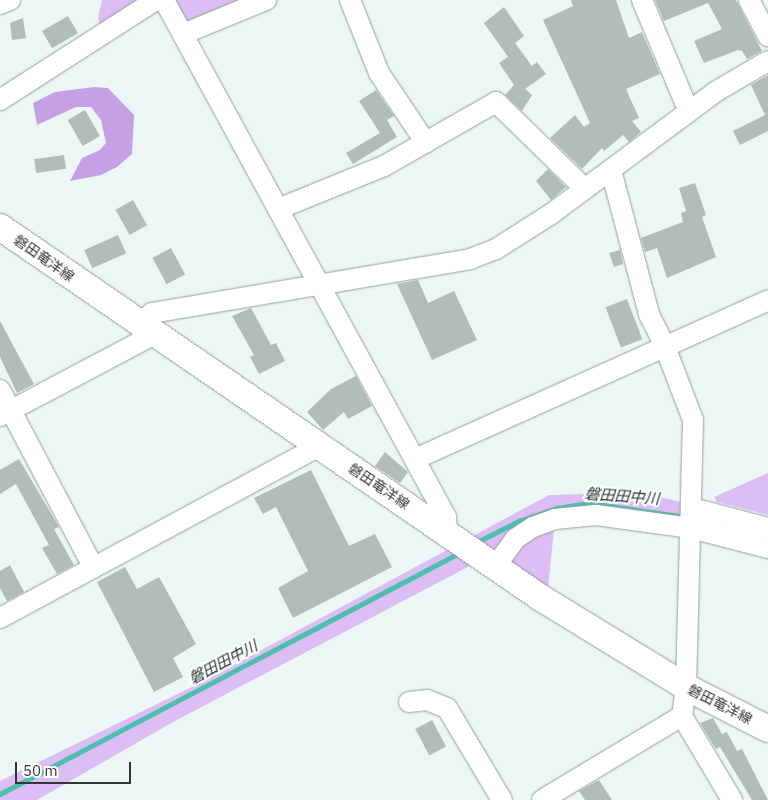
<!DOCTYPE html>
<html>
<head>
<meta charset="utf-8">
<style>
  body { margin:0 }
  #map { position:relative; width:768px; height:800px; overflow:hidden; background:#ecf7f5; font-family:"IBM Plex Sans","Noto Sans JP",sans-serif }
  div>[style] { position:absolute }
  [style*='--x'] { left:calc(var(--x)*1px); top:calc(var(--y)*1px); width:calc(var(--w)*1px); rotate:calc(var(--a)*1deg) }
  .green>* { inset:0; background:#dcbef5 }
  .forest>* { inset:0; background:#c5a0e5 }
  .stream>* { height:4.5px; margin:-2.25px; padding:0 2.25px; transform-origin:2.25px; border-radius:2.25px; background:#4ebeae }
  .building>* { inset:0; background:#b2bdbb; transform-origin:0 0 }
  .roads { filter:drop-shadow(0 0 1px #95a09d) drop-shadow(0 0 1px #95a09d) }
  .minor>* { height:20px; margin:-10px; padding:0 10px; transform-origin:10px; border-radius:10px; background:#fff }
  .major>* { height:26px; margin:-13px; padding:0 13px; transform-origin:13px; border-radius:13px; background:#fff }
  span { translate:-50% -50%; white-space:nowrap; text-align:center; line-height:1.15; -webkit-text-stroke:4px #fff; paint-order:stroke }
  .street-label { font-size:14px; color:#323635 }
  .water-label { font-size:15px; color:#1a2e2a; font-style:italic }
  .scale { position:absolute; left:15px; top:762px; width:116px; height:22px; box-sizing:border-box; border:2px solid #323635; border-top:0; padding-left:6px; font-size:15px; line-height:18px; white-space:nowrap; color:#323635; -webkit-text-stroke:4px #fff; paint-order:stroke }
</style>
</head>
<body>
<div id="map">
  <div class="green">
    <div style="clip-path:polygon(102px 0,138px 0,100px 26px,98px 18px)"></div>
    <div style="clip-path:polygon(171px 0,250px 0,188px 26px)"></div>
    <div style="clip-path:polygon(768px 473px,768px 515px,717px 502px,714px 497px)"></div>
    <div style="clip-path:polygon(631px 493px,669px 499px,768px 527px,768px 544px,555px 519px,548px 589px,483px 559px,173px 722px,37px 800px,0 800px,0 781px,202px 682px,549px 495px)"></div>
  </div>
  <div class="forest">
    <div style="clip-path:polygon(94px 87px,108px 88px,134px 115px,132px 154px,117px 167px,101px 175px,70px 181px,82px 158px,100px 150px,106px 143px,101px 120px,91px 107px,76px 107px,37px 125px,33px 103px,55px 92px)"></div>
  </div>
  <div class="stream">
    <div style="--x:479;--y:541;--w:45;--a:-26.6"></div>
    <div style="--x:519;--y:521;--w:40;--a:-18.9"></div>
    <div style="--x:557;--y:508;--w:33;--a:-9"></div>
    <div style="--x:590;--y:503;--w:97;--a:8.3"></div>
    <div style="--x:0;--y:794;--w:518;--a:-27.7"></div>
  </div>
  <div class="building">
    <div style="clip-path:polygon(571px 0,616px 0,629px 38px,642px 32px,660px 74px,626px 89px,639px 118px,632px 121px,641px 132px,629px 142px,623px 135px,604px 151px,602px 148px,582px 169px,550px 138px,575px 115px,584px 127px,590px 123px,543px 20px,573px 6px)"></div>
    <div style="clip-path:polygon(655px 0,736px 0,762px 51px,747px 59px,742px 51px,738px 50px,704px 63px,694px 41px,722px 29px,708px 3px,664px 21px)"></div>
    <div style="clip-path:polygon(504px 7px,524px 36px,515px 43px,532px 66px,537px 62px,546px 74px,525px 89px,532px 95px,522px 111px,505px 95px,514px 85px,499px 63px,508px 57px,484px 23px)"></div>
    <div style="left:68px;top:16px;width:20px;height:30px;rotate:60deg"></div>
    <div style="clip-path:polygon(23px 18px,26px 38px,12px 40px,10px 23px)"></div>
    <div style="clip-path:polygon(768px 75px,768px 131px,740px 145px,733px 131px,765px 115px,751px 85px)"></div>
    <div style="clip-path:polygon(376px 90px,394px 116px,387px 120px,397px 137px,353px 164px,346px 153px,380px 133px,359px 101px)"></div>
    <div style="left:85px;top:110px;width:30px;height:20px;rotate:60deg"></div>
    <div style="left:64px;top:155px;width:14px;height:30px;rotate:82deg"></div>
    <div style="clip-path:polygon(548px 169px,566px 187px,551px 200px,536px 181px)"></div>
    <div style="clip-path:polygon(695px 183px,706px 215px,702px 217px,716px 257px,667px 278px,657px 248px,645px 252px,641px 238px,683px 222px,681px 213px,686px 211px,679px 188px)"></div>
    <div style="left:133px;top:200px;width:29px;height:20px;rotate:61deg"></div>
    <div style="left:118px;top:235px;width:20px;height:37px;rotate:66deg"></div>
    <div style="left:171px;top:248px;width:30px;height:21px;rotate:62deg"></div>
    <div style="clip-path:polygon(620px 250px,623px 264px,614px 267px,609px 253px)"></div>
    <div style="clip-path:polygon(418px 280px,428px 303px,454px 291px,477px 340px,432px 360px,397px 284px)"></div>
    <div style="left:627px;top:299px;width:43px;height:23px;rotate:69deg"></div>
    <div style="clip-path:polygon(251px 308px,271px 345px,276px 343px,285px 361px,259px 374px,250px 357px,254px 355px,232px 316px)"></div>
    <div style="clip-path:polygon(0 321px,34px 384px,17px 393px,0 357px)"></div>
    <div style="clip-path:polygon(356px 376px,372px 406px,348px 419px,344px 412px,323px 430px,307px 412px,331px 389px)"></div>
    <div style="clip-path:polygon(385px 452px,408px 472px,400px 483px,375px 466px)"></div>
    <div style="clip-path:polygon(19px 459px,59px 527px,54px 529px,74px 565px,57px 574px,42px 548px,49px 545px,16px 484px,0 494px,0 470px)"></div>
    <div style="clip-path:polygon(311px 470px,349px 546px,375px 534px,392px 567px,293px 618px,278px 588px,308px 571px,276px 507px,263px 514px,254px 498px)"></div>
    <div style="clip-path:polygon(10px 565px,24px 592px,7px 601px,0 588px,0 571px)"></div>
    <div style="clip-path:polygon(125px 567px,137px 589px,159px 577px,196px 644px,173px 658px,183px 677px,154px 692px,97px 582px)"></div>
    <div style="clip-path:polygon(713px 718px,722px 734px,727px 732px,737px 751px,742px 749px,768px 800px,752px 800px,720px 747px,716px 749px,700px 723px)"></div>
    <div style="left:432px;top:720px;width:30px;height:19px;rotate:62deg"></div>
    <div style="clip-path:polygon(599px 780px,612px 800px,585px 800px,579px 791px)"></div>
  </div>
  <div class="roads">
    <div class="minor">
      <div style="--x:164;--y:0;--w:589;--a:61.39"></div>
      <div style="--x:446;--y:517;--w:16;--a:86"></div>
      <div style="--x:350;--y:0;--w:79;--a:68.3"></div>
      <div style="--x:379;--y:73;--w:84;--a:56.1"></div>
      <div style="--x:642;--y:0;--w:121;--a:67.2"></div>
      <div style="--x:749;--y:0;--w:41;--a:62.2"></div>
      <div style="--x:0;--y:4;--w:11;--a:-22"></div>
      <div style="--x:183;--y:34;--w:90;--a:-22.3"></div>
      <div style="--x:0;--y:100;--w:185;--a:-32.7"></div>
      <div style="--x:278;--y:209;--w:114;--a:-22.1"></div>
      <div style="--x:384;--y:166;--w:129;--a:-29.7"></div>
      <div style="--x:496;--y:102;--w:124;--a:44.3"></div>
      <div style="--x:140;--y:324;--w:16;--a:-43"></div>
      <div style="--x:152;--y:313;--w:323;--a:-9.6"></div>
      <div style="--x:470;--y:259;--w:28;--a:-21"></div>
      <div style="--x:496;--y:249;--w:65;--a:-32.5"></div>
      <div style="--x:551;--y:214;--w:204;--a:-36.6"></div>
      <div style="--x:715;--y:92;--w:61;--a:-30.3"></div>
      <div style="--x:0;--y:390;--w:201;--a:62.2"></div>
      <div style="--x:0;--y:416;--w:175;--a:-27.9"></div>
      <div style="--x:415;--y:459;--w:387;--a:-24.2"></div>
      <div style="--x:692;--y:508;--w:79;--a:14.7"></div>
      <div style="--x:495;--y:567;--w:34;--a:-54"></div>
      <div style="--x:515;--y:539;--w:22;--a:-34"></div>
      <div style="--x:533;--y:527;--w:23;--a:-20"></div>
      <div style="--x:555;--y:519;--w:41;--a:-5.6"></div>
      <div style="--x:596;--y:515;--w:96;--a:7.8"></div>
      <div style="--x:691;--y:528;--w:80;--a:14.6"></div>
      <div style="--x:0;--y:618;--w:363;--a:-28.3"></div>
      <div style="--x:409;--y:702;--w:18;--a:-6"></div>
      <div style="--x:427;--y:700;--w:22;--a:22"></div>
      <div style="--x:447;--y:708;--w:107;--a:59.1"></div>
      <div style="--x:682;--y:716;--w:98;--a:59.2"></div>
      <div style="--x:542;--y:800;--w:163;--a:-31"></div>
      <div style="--x:682;--y:716;--w:29;--a:-82"></div>
      <div style="--x:686;--y:687;--w:267;--a:-88.5"></div>
      <div style="--x:693;--y:420;--w:81;--a:-110.9"></div>
      <div style="--x:664;--y:344;--w:34;--a:-117"></div>
      <div style="--x:649;--y:314;--w:149;--a:-104.8"></div>
    </div>
    <div class="major">
      <div style="--x:0;--y:227;--w:656;--a:34.44"></div>
      <div style="--x:541;--y:598;--w:170;--a:31.5"></div>
      <div style="--x:686;--y:687;--w:92;--a:27.1"></div>
    </div>
  </div>
  <div class="street-label">
    <span style="left:44px;top:258px;rotate:35deg">磐田竜洋線</span>
    <span style="left:379px;top:486px;rotate:34deg">磐田竜洋線</span>
    <span style="left:720px;top:704px;rotate:27deg">磐田竜洋線</span>
  </div>
  <div class="water-label">
    <span style="left:622px;top:496px;rotate:4deg">磐田田中川</span>
    <span style="left:223px;top:662px;rotate:-28deg">磐田田中川</span>
  </div>
  <div class="scale">50 m</div>
</div>
</body>
</html>
